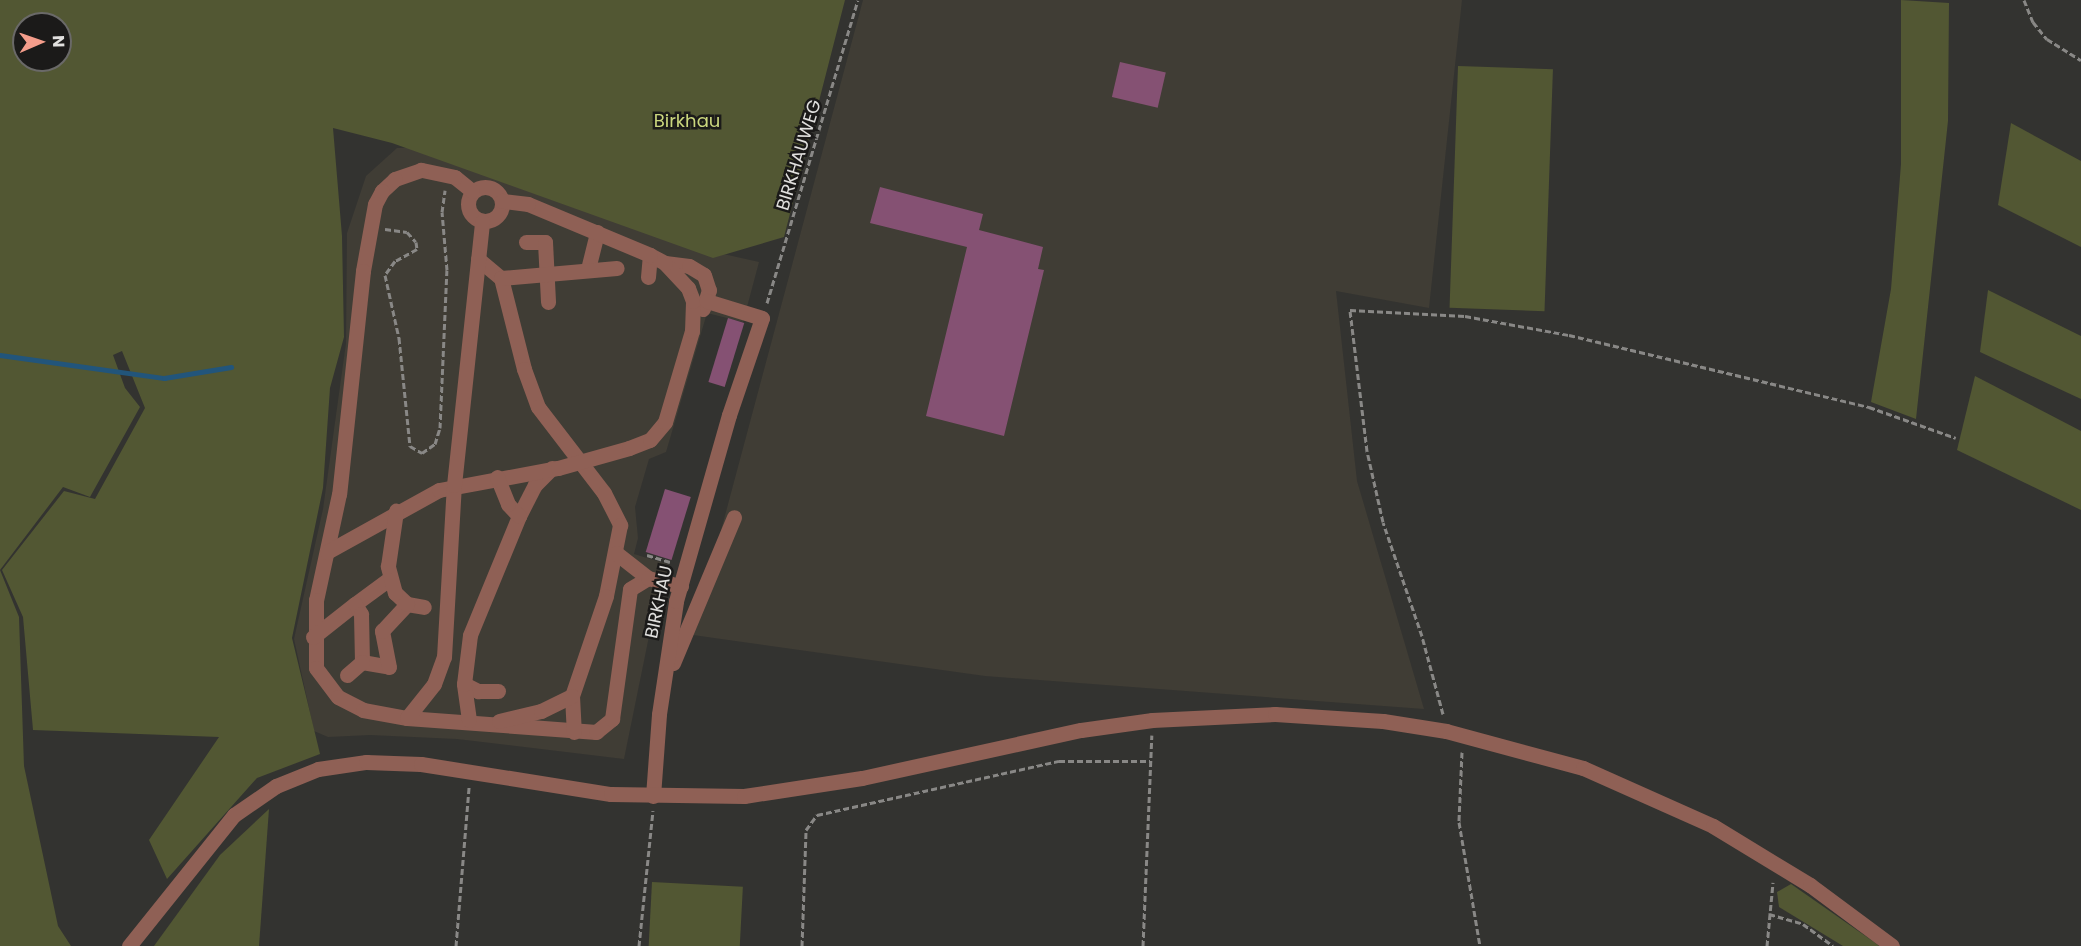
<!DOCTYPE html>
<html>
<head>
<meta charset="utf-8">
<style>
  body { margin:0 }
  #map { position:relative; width:2081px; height:946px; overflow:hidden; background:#333330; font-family:Poppins,sans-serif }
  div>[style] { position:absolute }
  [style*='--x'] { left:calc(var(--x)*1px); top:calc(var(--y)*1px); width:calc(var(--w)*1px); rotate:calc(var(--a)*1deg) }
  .built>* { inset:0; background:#403d35 }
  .green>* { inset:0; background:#525733; transform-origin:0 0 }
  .stream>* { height:5px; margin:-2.5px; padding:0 2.5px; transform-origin:2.5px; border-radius:2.5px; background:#22557b }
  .building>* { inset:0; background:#855173; transform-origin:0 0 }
  .path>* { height:3px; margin-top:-1.5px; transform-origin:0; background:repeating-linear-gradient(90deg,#898886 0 6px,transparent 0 9px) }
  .minor>* { height:15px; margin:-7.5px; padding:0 7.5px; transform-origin:7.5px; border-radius:7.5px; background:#8f6055 }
  .minor>.ring { margin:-7.5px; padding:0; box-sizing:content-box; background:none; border:15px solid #8f6055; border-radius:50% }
  span { translate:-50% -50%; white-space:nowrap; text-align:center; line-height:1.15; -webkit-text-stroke:5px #1b1a19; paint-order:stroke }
  .park-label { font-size:18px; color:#cbd77e }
  .street-label { font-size:18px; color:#e1e0de }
  .north { position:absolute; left:12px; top:12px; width:60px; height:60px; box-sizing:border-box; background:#1b1a19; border:2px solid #6a6968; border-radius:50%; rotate:88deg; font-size:16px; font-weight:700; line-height:24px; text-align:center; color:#e1e0de }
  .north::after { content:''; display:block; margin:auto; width:21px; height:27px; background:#f49d8b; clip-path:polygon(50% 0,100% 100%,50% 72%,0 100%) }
</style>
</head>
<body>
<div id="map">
  <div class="built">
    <div style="clip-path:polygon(863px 0,1462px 0,1429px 308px,1336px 291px,1357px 481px,1424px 709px,985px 676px,693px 635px)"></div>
    <div style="clip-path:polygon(446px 147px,710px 251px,759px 262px,743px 322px,707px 313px,666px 452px,649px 459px,635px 507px,638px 538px,634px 554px,670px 565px,657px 597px,624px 759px,457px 739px,370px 735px,328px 737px,314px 731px,294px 639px,323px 509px,346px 343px,347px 233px,366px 176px,397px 148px)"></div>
  </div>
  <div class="green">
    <div style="clip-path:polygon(evenodd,0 0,845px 0,784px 237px,713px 258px,392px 143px,333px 128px,342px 236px,344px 337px,330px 388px,323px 488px,292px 638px,320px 754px,257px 778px,167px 879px,149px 840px,219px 737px,33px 730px,23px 617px,2px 570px,64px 491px,95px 499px,145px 408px,122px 351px,113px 355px,125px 388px,140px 407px,90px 497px,63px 487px,0 570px,19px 617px,24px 766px,58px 926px,71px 946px,0 946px,0 0,24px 24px,60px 24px,60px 60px,24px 60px,24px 24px)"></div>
    <div style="clip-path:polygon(1901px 0,1949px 3px,1948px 121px,1916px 419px,1871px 402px,1891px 289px,1901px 164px)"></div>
    <div style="left:1458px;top:66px;width:95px;height:242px;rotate:2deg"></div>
    <div style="clip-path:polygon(2011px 123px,2081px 161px,2081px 247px,1998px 205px)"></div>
    <div style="clip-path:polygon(1988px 290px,2081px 336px,2081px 399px,1980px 352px)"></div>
    <div style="clip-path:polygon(1975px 376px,2081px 431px,2081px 510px,1957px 450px)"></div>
    <div style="clip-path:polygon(269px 809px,259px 946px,154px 946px,220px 855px)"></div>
    <div style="left:652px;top:882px;width:91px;height:64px;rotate:3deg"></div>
    <div style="clip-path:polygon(1791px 884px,1874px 942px,1879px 946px,1843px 946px,1779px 907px,1777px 892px)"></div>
  </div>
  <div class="stream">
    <div style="--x:0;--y:355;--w:166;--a:8"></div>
    <div style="--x:164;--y:378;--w:68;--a:-9.3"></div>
  </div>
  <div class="building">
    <div style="left:1120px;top:62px;width:47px;height:36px;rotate:13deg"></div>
    <div style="clip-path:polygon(880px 187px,983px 214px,979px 230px,1043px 247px,1038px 269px,1044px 270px,1004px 436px,926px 416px,967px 247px,870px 223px)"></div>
    <div style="left:728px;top:318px;width:17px;height:67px;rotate:17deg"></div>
    <div style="left:665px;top:489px;width:27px;height:66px;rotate:17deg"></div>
  </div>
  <div class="path">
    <div style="--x:2024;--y:0;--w:24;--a:68"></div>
    <div style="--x:2033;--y:22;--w:22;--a:51"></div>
    <div style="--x:2047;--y:39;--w:40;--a:32"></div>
    <div style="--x:385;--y:229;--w:22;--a:8"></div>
    <div style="--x:407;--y:232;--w:13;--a:48"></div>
    <div style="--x:416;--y:242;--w:7;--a:82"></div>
    <div style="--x:417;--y:249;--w:25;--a:151"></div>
    <div style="--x:395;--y:261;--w:17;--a:126"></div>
    <div style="--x:385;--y:275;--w:65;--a:77.5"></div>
    <div style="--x:399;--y:338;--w:109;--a:84.2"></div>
    <div style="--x:410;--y:446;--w:14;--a:30"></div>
    <div style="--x:422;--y:453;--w:16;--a:-35"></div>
    <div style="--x:435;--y:444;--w:17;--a:-73"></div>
    <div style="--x:440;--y:428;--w:158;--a:-87.5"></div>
    <div style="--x:447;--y:270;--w:58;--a:-94.9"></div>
    <div style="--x:442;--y:212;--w:22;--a:-82"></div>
    <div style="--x:767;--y:303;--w:316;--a:-73.3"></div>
    <div style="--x:647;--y:555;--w:24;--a:17"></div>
    <div style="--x:1443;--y:714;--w:81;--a:-105.1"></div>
    <div style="--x:1422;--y:636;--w:120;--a:-108.9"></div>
    <div style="--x:1383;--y:522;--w:73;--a:-102.7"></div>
    <div style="--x:1367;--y:451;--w:142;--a:-96.9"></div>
    <div style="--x:1350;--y:310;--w:115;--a:3"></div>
    <div style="--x:1465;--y:316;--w:106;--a:10.4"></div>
    <div style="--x:1569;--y:335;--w:309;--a:13.5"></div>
    <div style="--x:1869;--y:407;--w:92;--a:19.6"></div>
    <div style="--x:1462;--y:752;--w:70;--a:92.5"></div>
    <div style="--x:1459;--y:822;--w:126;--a:80.4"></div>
    <div style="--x:1769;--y:914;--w:35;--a:16"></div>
    <div style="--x:1803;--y:924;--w:37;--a:36"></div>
    <div style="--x:456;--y:946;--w:160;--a:-85.3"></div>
    <div style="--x:639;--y:946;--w:136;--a:-84.1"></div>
    <div style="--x:802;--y:946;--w:116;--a:-88"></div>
    <div style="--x:806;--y:830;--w:19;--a:-54"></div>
    <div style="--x:817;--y:815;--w:248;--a:-12.6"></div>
    <div style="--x:1059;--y:761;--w:91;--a:0"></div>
    <div style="--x:1143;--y:946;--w:211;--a:-87.6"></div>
    <div style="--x:1767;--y:946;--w:64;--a:-84.6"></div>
  </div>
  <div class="minor">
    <div class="ring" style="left:468px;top:187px;width:19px;height:19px"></div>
    <div style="--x:472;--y:191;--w:22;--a:-141"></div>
    <div style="--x:455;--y:177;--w:35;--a:-168"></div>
    <div style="--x:421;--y:170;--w:28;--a:161"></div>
    <div style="--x:395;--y:179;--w:18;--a:137"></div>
    <div style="--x:382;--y:191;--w:15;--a:118"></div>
    <div style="--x:375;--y:204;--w:68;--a:100.2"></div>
    <div style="--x:363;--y:271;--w:224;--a:96.1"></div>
    <div style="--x:339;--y:494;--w:108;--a:102.2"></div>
    <div style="--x:316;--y:600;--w:68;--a:90"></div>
    <div style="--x:316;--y:668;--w:36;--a:53"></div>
    <div style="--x:338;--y:697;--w:28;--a:27"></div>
    <div style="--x:363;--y:710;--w:45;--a:10.3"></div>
    <div style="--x:407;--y:718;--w:190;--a:4.2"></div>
    <div style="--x:596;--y:732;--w:21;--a:-39"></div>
    <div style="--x:612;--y:719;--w:131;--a:-82.1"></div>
    <div style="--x:630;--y:589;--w:21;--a:-31"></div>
    <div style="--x:526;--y:242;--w:19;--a:0"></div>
    <div style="--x:545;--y:242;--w:60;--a:87.1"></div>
    <div style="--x:478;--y:259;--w:30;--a:40"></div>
    <div style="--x:501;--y:278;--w:94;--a:75.8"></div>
    <div style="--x:524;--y:369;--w:40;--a:69.8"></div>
    <div style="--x:538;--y:407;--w:108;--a:52.5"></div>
    <div style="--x:604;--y:493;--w:36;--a:63"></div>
    <div style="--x:620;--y:525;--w:72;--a:101.2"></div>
    <div style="--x:606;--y:596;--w:106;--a:108.8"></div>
    <div style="--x:572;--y:696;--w:36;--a:87"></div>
    <div style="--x:665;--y:263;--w:24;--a:7"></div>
    <div style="--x:689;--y:266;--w:17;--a:31"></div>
    <div style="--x:704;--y:275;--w:16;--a:72"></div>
    <div style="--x:709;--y:290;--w:20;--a:108"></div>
    <div style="--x:588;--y:269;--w:38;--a:-76"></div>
    <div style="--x:648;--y:277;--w:22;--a:-85"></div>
    <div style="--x:501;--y:278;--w:116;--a:-4.9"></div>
    <div style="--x:519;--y:516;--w:35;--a:-63"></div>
    <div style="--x:535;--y:485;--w:24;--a:-45"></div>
    <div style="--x:327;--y:552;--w:128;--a:-29"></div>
    <div style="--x:439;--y:490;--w:121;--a:-10.5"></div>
    <div style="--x:558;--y:468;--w:74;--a:-15.7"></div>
    <div style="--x:629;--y:448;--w:22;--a:-21"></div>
    <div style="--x:650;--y:440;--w:23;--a:-50"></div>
    <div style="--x:665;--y:422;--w:95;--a:-73.5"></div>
    <div style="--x:692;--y:331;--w:30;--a:-88"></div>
    <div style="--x:693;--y:301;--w:14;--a:-111"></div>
    <div style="--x:688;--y:288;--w:34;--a:-133"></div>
    <div style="--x:665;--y:263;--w:17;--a:-152"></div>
    <div style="--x:650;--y:255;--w:132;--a:-157.3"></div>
    <div style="--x:528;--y:204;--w:26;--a:-173"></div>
    <div style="--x:616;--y:553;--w:41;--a:38"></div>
    <div style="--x:648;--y:578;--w:34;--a:14"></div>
    <div style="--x:355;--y:604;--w:42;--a:-36.3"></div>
    <div style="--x:407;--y:604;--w:17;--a:10"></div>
    <div style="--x:313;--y:637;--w:53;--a:-38.2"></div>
    <div style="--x:355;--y:604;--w:12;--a:59"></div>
    <div style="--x:361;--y:614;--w:48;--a:88.8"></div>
    <div style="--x:362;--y:662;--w:27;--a:10"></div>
    <div style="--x:389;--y:667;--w:37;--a:-101"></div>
    <div style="--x:382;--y:631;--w:37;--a:-47"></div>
    <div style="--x:407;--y:604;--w:16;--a:-137"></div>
    <div style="--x:395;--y:593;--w:28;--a:-105"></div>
    <div style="--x:388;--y:566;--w:56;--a:-81.7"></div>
    <div style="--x:673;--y:663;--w:158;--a:-67.3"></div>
    <div style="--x:347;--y:675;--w:20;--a:-41"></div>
    <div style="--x:464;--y:684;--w:16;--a:27"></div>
    <div style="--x:478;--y:691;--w:20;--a:0"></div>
    <div style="--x:407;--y:718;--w:43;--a:-51.5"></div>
    <div style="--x:434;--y:684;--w:29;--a:-70"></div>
    <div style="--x:444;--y:657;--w:172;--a:-86.7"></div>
    <div style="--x:454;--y:485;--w:265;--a:-83.9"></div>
    <div style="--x:469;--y:720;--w:36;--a:-98"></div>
    <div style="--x:464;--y:684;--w:49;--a:-83"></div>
    <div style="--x:470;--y:635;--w:129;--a:-67.6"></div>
    <div style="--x:519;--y:516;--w:16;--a:-133"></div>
    <div style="--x:508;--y:504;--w:29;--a:-112"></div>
    <div style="--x:499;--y:721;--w:43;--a:-13.4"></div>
    <div style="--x:541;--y:711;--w:34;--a:-26"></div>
    <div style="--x:653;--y:796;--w:82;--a:-85.8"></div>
    <div style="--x:659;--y:714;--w:114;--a:-81.4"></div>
    <div style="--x:676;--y:601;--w:193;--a:-74.1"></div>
    <div style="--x:729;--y:415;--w:102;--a:-71.2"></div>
    <div style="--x:762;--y:318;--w:58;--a:-162.8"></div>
    <div style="--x:129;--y:946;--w:168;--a:-51.3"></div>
    <div style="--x:234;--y:815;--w:51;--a:-34.6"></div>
    <div style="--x:276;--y:786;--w:45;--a:-22"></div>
    <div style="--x:318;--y:769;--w:49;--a:-8.3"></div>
    <div style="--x:366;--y:762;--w:55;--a:2.1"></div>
    <div style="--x:421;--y:764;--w:192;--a:9"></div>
    <div style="--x:611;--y:794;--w:133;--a:0.9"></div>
    <div style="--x:744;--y:796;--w:119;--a:-8.7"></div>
    <div style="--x:862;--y:778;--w:224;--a:-12.4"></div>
    <div style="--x:1081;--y:730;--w:72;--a:-8"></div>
    <div style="--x:1152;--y:720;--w:123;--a:-2.8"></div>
    <div style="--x:1275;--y:714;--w:108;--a:3.7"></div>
    <div style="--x:1383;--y:721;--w:64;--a:9"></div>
    <div style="--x:1446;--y:731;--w:142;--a:15.1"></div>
    <div style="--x:1583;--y:768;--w:142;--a:24"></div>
    <div style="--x:1713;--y:826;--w:114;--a:31.3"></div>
    <div style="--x:1810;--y:885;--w:102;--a:36.6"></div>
  </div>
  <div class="park-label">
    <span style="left:687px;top:121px">Birkhau</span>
  </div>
  <div class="street-label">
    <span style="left:799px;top:155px;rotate:-73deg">BIRKHAUWEG</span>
    <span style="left:659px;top:602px;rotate:-78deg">BIRKHAU</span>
  </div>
  <div class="north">N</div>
</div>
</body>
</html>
